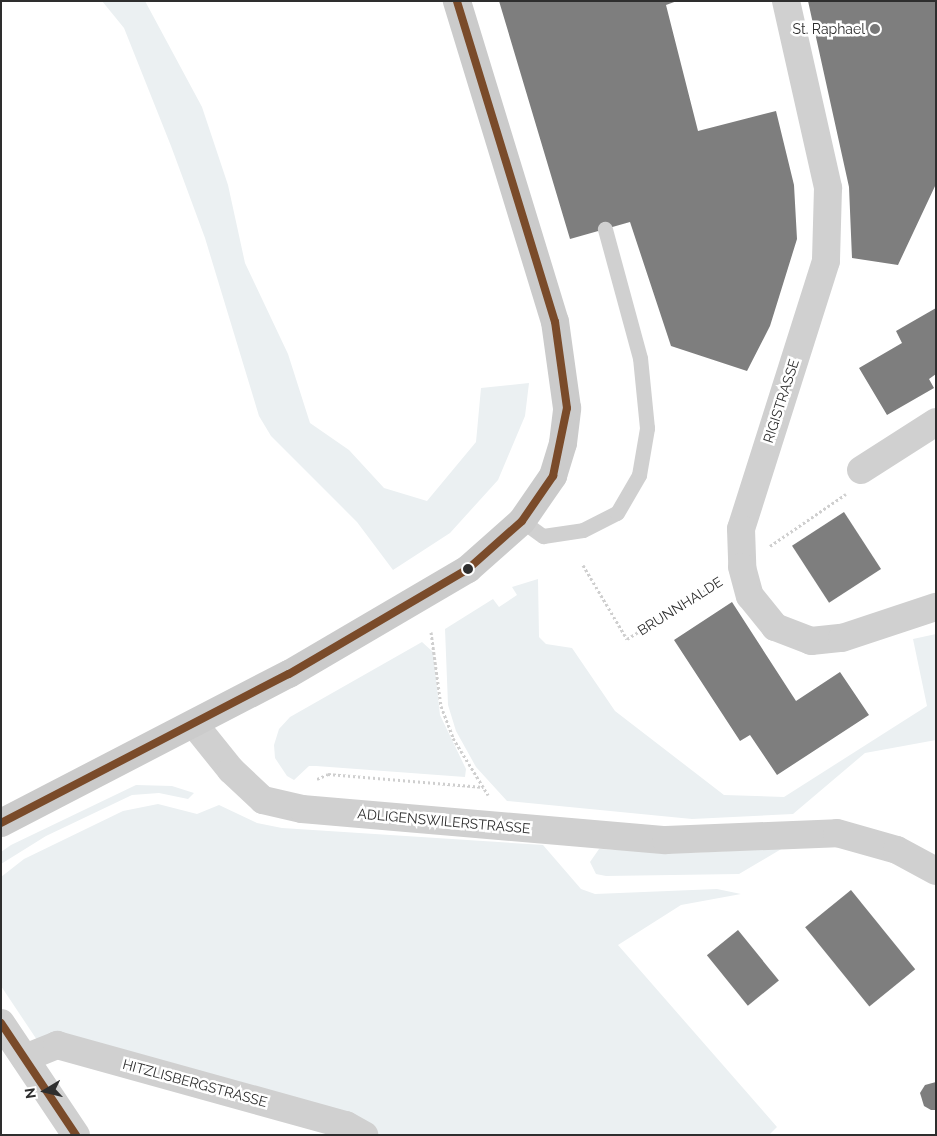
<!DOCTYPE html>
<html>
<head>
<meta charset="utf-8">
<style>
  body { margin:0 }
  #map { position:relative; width:937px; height:1136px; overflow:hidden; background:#fff; font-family:Raleway,sans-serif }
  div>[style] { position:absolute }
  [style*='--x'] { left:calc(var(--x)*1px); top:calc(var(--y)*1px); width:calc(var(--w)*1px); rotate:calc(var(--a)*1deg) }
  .green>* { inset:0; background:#ebf0f2 }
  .building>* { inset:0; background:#7e7e7e; transform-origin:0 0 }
  .path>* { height:3px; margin-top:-1.5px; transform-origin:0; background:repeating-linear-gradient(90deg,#cfcfcf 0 2.5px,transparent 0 5px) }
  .lane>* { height:15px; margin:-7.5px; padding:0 7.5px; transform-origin:7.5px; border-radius:7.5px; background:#d0d0d0 }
  .street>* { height:28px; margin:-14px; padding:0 14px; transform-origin:14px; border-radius:14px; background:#d0d0d0 }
  .secondary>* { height:28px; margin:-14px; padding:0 14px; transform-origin:14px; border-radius:14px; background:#cbcbcb }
  .bus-1>* { height:8px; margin:-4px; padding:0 4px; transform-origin:4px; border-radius:4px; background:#7a4b2a }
  .dots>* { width:14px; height:14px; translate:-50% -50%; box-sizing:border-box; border:2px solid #fff; border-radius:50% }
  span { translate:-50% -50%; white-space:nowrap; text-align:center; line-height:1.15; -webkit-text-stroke:5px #fff; paint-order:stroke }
  .poi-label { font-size:14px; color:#2e2e2e }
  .right { translate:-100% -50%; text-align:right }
  .street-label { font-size:14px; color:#2e2e2e }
  .frame { position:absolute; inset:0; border:2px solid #2e2e2e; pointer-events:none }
  .north { position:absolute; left:20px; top:1066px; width:50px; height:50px; -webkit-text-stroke:4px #fff; paint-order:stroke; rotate:261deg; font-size:14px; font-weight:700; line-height:20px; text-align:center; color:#2e2e2e }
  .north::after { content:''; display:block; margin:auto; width:18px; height:22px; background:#2e2e2e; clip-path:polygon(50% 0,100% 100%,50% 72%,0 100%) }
</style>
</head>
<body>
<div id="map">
  <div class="green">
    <div style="clip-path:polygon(102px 1px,145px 1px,202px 107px,228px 185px,245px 263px,288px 354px,310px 423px,349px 450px,384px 488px,427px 501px,476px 442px,481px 388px,529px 383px,525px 416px,498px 480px,450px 533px,393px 570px,357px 522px,271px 436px,259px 416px,205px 238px,171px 146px,124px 28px)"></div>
    <div style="clip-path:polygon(538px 579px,539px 637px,546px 644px,572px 648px,615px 711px,724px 795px,784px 797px,927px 706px,913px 639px,936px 634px,936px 740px,865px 753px,793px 814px,692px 819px,507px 801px,476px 767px,456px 731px,448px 705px,445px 629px,493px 599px,499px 607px,517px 595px,512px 587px)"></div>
    <div style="clip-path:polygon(422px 642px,433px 652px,440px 715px,466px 769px,465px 777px,316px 766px,309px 766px,294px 780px,287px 776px,275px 758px,274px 745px,279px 729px,290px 717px)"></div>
    <div style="clip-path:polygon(136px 785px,172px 786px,194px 793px,188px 799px,159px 793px,132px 795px,46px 836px,1px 864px,1px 852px,11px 845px)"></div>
    <div style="clip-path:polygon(158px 804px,197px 814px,219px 805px,257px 823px,282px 828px,543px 845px,581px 889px,595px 894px,717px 889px,741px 894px,681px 905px,618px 945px,777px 1127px,769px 1135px,379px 1135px,343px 1117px,41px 1046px,1px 986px,1px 877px,24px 859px,123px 811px)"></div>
    <div style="clip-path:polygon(783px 848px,739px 874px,606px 876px,596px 874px,590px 862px,599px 849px,690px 853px)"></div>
  </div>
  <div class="building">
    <div style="clip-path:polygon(499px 1px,677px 1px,666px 5px,698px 131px,776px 111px,794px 185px,797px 239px,770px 326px,747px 371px,671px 346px,630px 222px,570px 239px)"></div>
    <div style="clip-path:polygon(808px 1px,936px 1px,936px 184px,898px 265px,852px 258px,849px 187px)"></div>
    <div style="clip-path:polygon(936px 308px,936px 374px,929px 379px,934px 388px,887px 415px,859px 368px,902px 343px,896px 331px)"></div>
    <div style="left:844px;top:512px;width:68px;height:62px;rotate:57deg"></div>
    <div style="clip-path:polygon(732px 602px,796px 701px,840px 672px,869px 715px,777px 775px,750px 735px,740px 741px,674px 640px)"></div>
    <div style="left:851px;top:890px;width:102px;height:59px;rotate:51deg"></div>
    <div style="left:738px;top:930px;width:65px;height:40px;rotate:51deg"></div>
    <div style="clip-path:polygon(936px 1082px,936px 1110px,931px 1110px,924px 1106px,920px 1093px,925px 1085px)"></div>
  </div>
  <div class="path">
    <div style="--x:770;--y:546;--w:92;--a:-34.4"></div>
    <div style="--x:583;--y:565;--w:86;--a:59.3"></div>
    <div style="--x:627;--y:639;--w:104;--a:-32"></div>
    <div style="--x:431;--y:632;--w:75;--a:82.3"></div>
    <div style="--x:441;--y:706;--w:34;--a:69"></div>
    <div style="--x:453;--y:738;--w:67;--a:58.4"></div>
    <div style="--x:317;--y:779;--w:12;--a:-24"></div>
    <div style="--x:328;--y:774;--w:156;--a:4.8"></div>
  </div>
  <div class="lane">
    <div style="--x:522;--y:521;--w:26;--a:36"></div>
    <div style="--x:543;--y:536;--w:40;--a:-8.5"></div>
    <div style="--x:583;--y:530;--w:38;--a:-27"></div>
    <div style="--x:617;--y:513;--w:44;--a:-59.9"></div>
    <div style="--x:639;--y:475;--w:48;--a:-80.3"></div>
    <div style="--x:647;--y:428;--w:70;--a:-95.7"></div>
    <div style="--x:640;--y:358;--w:134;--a:-105.2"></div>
  </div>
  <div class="street">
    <div style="--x:786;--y:1;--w:192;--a:77.3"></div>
    <div style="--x:828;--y:188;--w:73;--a:91.6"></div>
    <div style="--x:826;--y:261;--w:281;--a:107.6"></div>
    <div style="--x:741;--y:529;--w:38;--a:88"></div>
    <div style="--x:742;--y:567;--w:30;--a:75"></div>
    <div style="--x:750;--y:596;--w:40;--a:51"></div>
    <div style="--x:775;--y:627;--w:39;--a:21"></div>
    <div style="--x:811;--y:641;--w:31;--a:-6"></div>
    <div style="--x:842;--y:638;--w:99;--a:-18.3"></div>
    <div style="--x:861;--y:470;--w:89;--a:-32.6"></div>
    <div style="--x:194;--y:724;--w:59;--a:51.2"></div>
    <div style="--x:231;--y:770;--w:44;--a:43.2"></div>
    <div style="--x:263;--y:800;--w:40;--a:13"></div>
    <div style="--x:302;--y:809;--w:365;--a:4.9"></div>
    <div style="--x:666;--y:840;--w:171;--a:-2.3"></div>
    <div style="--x:837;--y:833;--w:62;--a:15.8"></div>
    <div style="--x:897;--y:850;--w:44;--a:28.3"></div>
    <div style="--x:1;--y:1023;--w:135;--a:56.2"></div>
    <div style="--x:25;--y:1058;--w:35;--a:-22"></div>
    <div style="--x:57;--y:1045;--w:300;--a:15.5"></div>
    <div style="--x:346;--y:1125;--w:21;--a:29"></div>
  </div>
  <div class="secondary">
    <div style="--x:1;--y:823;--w:324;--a:-27.4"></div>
    <div style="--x:289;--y:674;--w:208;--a:-30.4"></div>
    <div style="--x:468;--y:569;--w:72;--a:-41.6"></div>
    <div style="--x:522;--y:521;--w:55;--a:-55.4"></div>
    <div style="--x:553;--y:476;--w:34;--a:-73"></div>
    <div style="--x:563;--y:443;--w:35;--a:-83"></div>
    <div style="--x:567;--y:408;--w:87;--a:-97.9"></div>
    <div style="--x:555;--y:322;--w:336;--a:-107"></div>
  </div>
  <div class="bus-1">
    <div style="--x:1;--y:823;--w:324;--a:-27.4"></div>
    <div style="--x:289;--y:674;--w:208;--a:-30.4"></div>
    <div style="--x:468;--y:569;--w:72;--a:-41.6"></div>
    <div style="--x:522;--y:521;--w:55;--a:-55.4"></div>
    <div style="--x:553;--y:476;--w:69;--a:-78.4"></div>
    <div style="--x:567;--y:408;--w:87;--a:-97.9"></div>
    <div style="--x:555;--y:322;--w:336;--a:-107"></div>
    <div style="--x:1;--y:1023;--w:135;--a:56.2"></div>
  </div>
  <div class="dots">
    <div style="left:875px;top:29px;background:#777"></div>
    <div style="left:468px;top:569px;background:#2e2e2e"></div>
  </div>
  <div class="poi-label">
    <span class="right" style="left:865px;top:29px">St. Raphael</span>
  </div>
  <div class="street-label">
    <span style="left:781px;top:401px;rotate:-72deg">RIGISTRASSE</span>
    <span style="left:680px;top:606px;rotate:-32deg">BRUNNHALDE</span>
    <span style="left:444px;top:821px;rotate:5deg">ADLIGENSWILERSTRASSE</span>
    <span style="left:195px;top:1083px;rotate:15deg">HITZLISBERGSTRASSE</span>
  </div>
  <div class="frame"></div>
  <div class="north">N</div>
</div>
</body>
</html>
